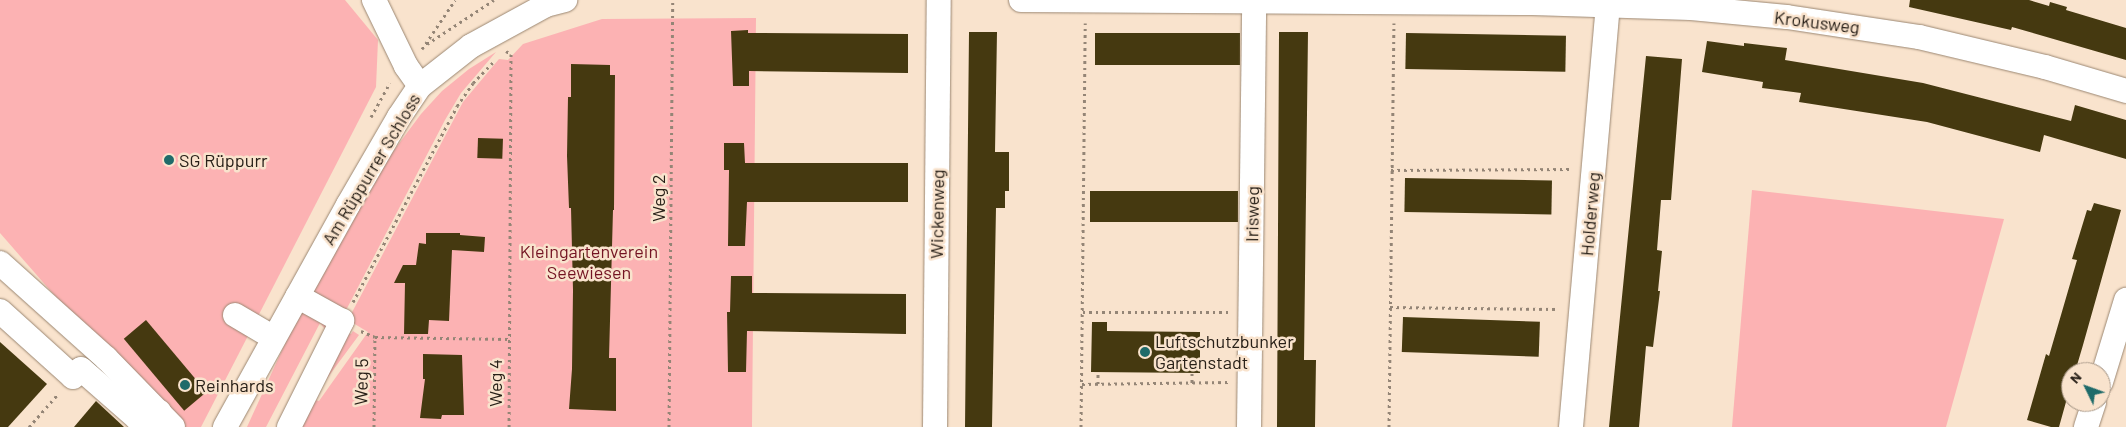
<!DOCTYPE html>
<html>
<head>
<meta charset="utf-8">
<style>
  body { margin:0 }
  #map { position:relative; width:2126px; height:427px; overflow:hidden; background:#f9e3cd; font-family:Barlow,sans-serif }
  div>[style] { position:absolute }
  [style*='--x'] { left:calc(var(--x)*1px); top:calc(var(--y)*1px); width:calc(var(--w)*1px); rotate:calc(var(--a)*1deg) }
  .green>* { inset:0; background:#fcb2b3 }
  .building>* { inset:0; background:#453910; transform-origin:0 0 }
  .path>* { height:3px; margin-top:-1.5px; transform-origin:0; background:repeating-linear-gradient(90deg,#948576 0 2.5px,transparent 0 6.5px) }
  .roads { filter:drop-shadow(0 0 1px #9b8772) drop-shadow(0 0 1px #9b8772) }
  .minor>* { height:24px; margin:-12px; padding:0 12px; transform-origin:12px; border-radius:12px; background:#fff }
  .dots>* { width:14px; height:14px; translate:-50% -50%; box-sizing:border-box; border:2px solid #f9e3cd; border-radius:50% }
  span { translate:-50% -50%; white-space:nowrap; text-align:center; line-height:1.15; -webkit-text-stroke:5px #f9e3cd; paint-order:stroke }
  .street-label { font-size:18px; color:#282018 }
  .poi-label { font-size:18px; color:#282018 }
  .left { translate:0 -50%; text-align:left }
  .park-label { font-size:18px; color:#731322 }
  .north { position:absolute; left:2061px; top:362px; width:50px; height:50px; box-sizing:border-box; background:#f9e3cd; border:1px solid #a59585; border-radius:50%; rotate:312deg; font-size:14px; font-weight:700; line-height:20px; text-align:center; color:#282018 }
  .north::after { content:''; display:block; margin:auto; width:18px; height:22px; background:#1f6b6a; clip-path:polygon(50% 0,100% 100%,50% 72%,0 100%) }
</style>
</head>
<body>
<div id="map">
  <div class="green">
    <div style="clip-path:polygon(0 0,345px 0,378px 40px,376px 87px,201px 427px,180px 427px,76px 320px,0 233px)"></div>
    <div style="clip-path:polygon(756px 18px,752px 427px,297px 427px,312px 399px,319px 401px,368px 332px,348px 320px,463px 102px,499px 59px,508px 60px,523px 44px,602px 19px)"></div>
    <div style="clip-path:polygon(496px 52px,461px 93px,445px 120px,343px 316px,312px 291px,389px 157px,421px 114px,442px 91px,469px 69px)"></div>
    <div style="clip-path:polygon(1752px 190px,2004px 219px,1946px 427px,1732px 427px)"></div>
    <div style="clip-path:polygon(303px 310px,327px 319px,329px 334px,320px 323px,266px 427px,247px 427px,288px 337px)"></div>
    <div style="clip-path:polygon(353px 331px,359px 335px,317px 392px,346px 332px,351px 334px)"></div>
  </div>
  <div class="building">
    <div style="clip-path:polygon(1910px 0,2029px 0,2049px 6px,2050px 2px,2067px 7px,2066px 10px,2126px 28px,2126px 60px,2012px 27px,2011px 30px,1909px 7px)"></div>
    <div style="clip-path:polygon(748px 30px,748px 33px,908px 34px,908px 73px,749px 71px,749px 86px,733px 86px,731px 31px)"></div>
    <div style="clip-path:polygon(969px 32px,997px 32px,995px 152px,1009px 152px,1009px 191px,1005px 191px,1005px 208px,996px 208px,992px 427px,965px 427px)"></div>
    <div style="clip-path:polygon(1279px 32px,1308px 32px,1304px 360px,1316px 360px,1315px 427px,1277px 427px)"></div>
    <div style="left:1095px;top:33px;width:145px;height:32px"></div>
    <div style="left:1406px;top:33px;width:160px;height:36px;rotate:1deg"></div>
    <div style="clip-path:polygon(1707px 41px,1744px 46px,1744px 43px,1787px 48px,1785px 60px,1923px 83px,2071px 121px,2075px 105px,2126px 120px,2126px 159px,2044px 135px,2040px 152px,1927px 122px,1799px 102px,1801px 93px,1762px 88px,1763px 82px,1702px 72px)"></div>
    <div style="clip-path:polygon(1646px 56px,1682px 59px,1671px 200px,1661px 200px,1657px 250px,1662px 251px,1658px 291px,1660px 291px,1653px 347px,1646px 346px,1639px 427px,1609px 427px)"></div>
    <div style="clip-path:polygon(571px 64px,610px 65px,610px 75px,615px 75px,614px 210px,613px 210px,609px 358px,616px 358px,616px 411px,569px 409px,572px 369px,573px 290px,571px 208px,569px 208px,567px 156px,568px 97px,571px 97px)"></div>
    <div style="left:478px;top:138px;width:25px;height:20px;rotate:2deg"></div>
    <div style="clip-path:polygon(724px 143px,744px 143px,745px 163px,908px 163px,908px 202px,747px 202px,745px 246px,728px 246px,729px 170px,724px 170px)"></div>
    <div style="left:1405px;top:178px;width:147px;height:34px;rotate:1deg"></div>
    <div style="left:1090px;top:191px;width:148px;height:31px"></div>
    <div style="clip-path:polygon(2094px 203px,2121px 210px,2083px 345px,2075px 372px,2071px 372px,2071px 384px,2059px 427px,2051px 427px,2027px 420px,2046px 354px,2049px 356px,2061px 315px,2077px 260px,2072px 259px,2087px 210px,2091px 211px)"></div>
    <div style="clip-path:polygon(426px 233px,460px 233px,460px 235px,485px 237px,484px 252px,452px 250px,449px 321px,429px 320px,428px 334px,404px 334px,405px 283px,394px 283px,403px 265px,416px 265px,419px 243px,426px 244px)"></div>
    <div style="clip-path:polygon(731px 276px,752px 276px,752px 293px,906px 294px,906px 334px,747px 331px,746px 372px,728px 372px,727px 312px,730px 312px)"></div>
    <div style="left:1403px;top:317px;width:137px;height:35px;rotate:2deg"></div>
    <div style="left:146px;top:320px;width:94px;height:29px;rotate:50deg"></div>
    <div style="clip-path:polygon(1092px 322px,1107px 322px,1107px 331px,1200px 332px,1200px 373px,1091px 372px)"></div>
    <div style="clip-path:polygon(0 342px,47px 384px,8px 427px,0 427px)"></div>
    <div style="clip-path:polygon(423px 354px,462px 355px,464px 415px,442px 415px,441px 419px,420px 418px,425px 379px,423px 379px)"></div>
    <div style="clip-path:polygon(96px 401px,124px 427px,74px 427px)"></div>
  </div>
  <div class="path">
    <div style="--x:427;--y:44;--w:80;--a:-33.3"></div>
    <div style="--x:422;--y:49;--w:59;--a:-56"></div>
    <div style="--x:506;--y:51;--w:6;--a:31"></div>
    <div style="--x:511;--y:54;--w:373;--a:90.3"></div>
    <div style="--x:371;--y:117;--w:39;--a:-61"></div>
    <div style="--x:1391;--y:170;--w:182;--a:-0.3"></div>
    <div style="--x:353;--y:302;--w:222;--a:-62"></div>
    <div style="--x:457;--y:106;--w:28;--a:-55"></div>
    <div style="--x:473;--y:83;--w:32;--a:-46"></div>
    <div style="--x:1390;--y:307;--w:169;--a:0.7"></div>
    <div style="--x:1083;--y:312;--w:146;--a:0"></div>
    <div style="--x:361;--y:331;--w:15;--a:23"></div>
    <div style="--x:375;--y:337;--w:134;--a:0.9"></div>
    <div style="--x:1192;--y:373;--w:10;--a:90"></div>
    <div style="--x:1082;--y:384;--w:147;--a:-0.8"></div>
    <div style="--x:1098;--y:384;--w:12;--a:-90"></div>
    <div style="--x:29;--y:427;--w:44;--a:-48.7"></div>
    <div style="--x:374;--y:427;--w:90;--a:-89.4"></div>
    <div style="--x:669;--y:427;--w:427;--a:-89.5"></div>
    <div style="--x:1081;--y:427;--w:404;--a:-89.4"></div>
    <div style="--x:1389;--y:427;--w:404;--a:-89.3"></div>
  </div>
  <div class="roads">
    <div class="minor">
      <div style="--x:374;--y:0;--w:73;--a:64.1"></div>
      <div style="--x:406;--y:66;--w:24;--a:55"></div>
      <div style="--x:1021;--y:0;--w:511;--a:0.34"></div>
      <div style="--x:1532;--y:3;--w:159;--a:1.8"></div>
      <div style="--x:1691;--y:8;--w:96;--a:5.4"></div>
      <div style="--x:1787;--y:17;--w:134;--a:8.6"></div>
      <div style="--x:1919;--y:37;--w:130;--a:13.4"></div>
      <div style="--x:2045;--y:67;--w:84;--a:16.5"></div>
      <div style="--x:0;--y:263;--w:142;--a:41.9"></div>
      <div style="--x:106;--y:358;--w:96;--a:45.8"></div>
      <div style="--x:0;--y:311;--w:98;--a:42.1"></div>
      <div style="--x:73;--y:377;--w:11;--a:-45"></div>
      <div style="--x:81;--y:369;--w:74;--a:41.2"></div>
      <div style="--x:137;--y:418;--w:11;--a:22"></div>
      <div style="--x:147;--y:422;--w:16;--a:-40"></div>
      <div style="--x:235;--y:315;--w:45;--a:30.5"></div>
      <div style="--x:2101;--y:382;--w:86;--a:-73"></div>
      <div style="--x:225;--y:427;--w:254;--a:-61"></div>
      <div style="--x:348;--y:205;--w:102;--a:-59.9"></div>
      <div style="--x:399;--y:117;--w:37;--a:-56"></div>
      <div style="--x:420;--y:86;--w:65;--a:-38.1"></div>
      <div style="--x:471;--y:46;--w:85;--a:-28.7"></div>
      <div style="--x:546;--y:5;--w:20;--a:-15"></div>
      <div style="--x:289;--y:427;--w:119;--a:-63.4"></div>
      <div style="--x:342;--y:321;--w:51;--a:-150.9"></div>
      <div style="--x:935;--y:427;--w:427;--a:-89.5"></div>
      <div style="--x:1249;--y:427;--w:425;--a:-89.3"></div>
      <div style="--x:1571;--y:427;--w:429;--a:-85"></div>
      <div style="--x:2086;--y:427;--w:26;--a:-72"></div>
    </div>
  </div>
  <div class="dots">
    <div style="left:169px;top:160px;background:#1f6b6a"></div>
    <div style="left:1145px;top:352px;background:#1f6b6a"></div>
    <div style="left:185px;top:385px;background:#1f6b6a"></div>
  </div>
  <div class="street-label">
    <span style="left:1817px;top:22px;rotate:7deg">Krokusweg</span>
    <span style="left:371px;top:169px;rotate:-59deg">Am Rüppurrer Schloss</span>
    <span style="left:658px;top:198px;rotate:-90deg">Weg 2</span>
    <span style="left:937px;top:214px;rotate:-89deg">Wickenweg</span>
    <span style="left:1252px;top:214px;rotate:-89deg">Irisweg</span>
    <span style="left:1590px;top:214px;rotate:-85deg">Holderweg</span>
    <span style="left:361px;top:382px;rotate:-89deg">Weg 5</span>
    <span style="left:495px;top:383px;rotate:-90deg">Weg 4</span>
  </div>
  <div class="poi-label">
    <span class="left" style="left:179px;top:160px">SG Rüppurr</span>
    <span class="left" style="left:1155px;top:352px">Luftschutzbunker<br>Gartenstadt</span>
    <span class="left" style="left:195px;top:385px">Reinhards</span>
  </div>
  <div class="park-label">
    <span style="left:589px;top:262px">Kleingartenverein<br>Seewiesen</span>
  </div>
  <div class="north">N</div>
</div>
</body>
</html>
